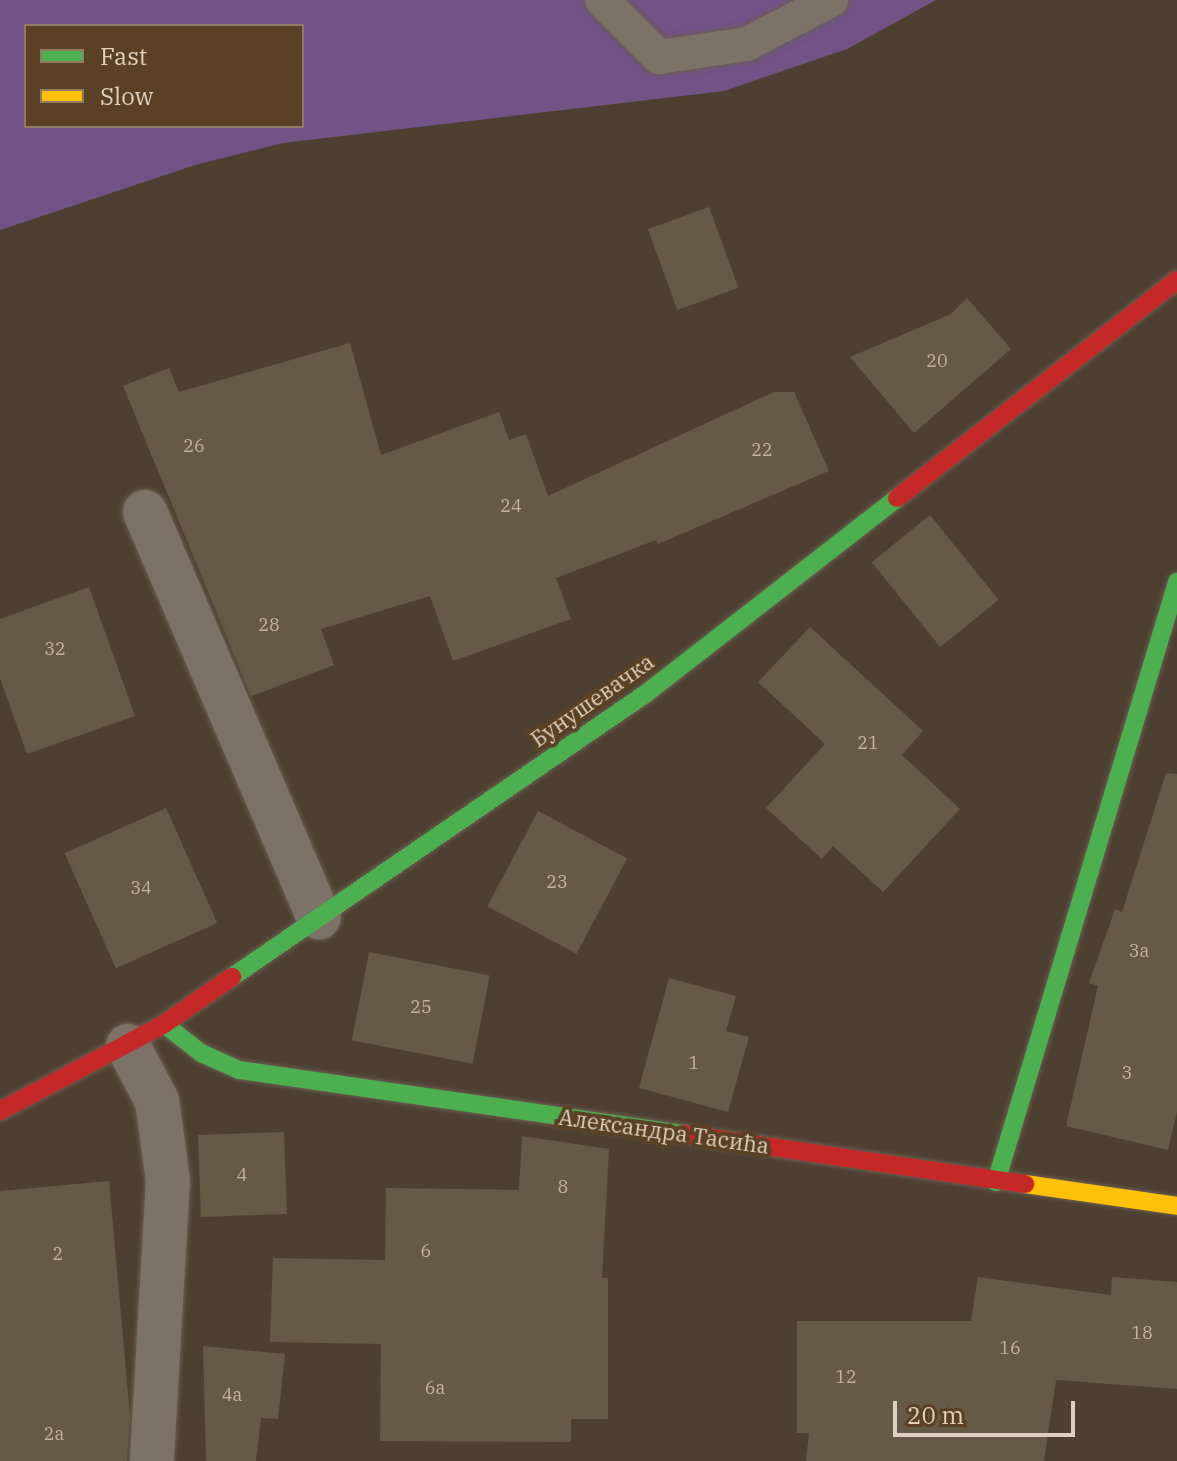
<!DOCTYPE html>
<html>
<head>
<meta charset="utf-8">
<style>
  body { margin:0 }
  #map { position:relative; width:1177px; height:1461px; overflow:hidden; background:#4e4031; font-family:"IBM Plex Serif",serif }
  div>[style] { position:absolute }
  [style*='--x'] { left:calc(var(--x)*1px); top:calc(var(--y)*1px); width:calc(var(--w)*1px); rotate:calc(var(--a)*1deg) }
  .green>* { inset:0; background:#735288 }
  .building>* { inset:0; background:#655a46; transform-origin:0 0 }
  .roads { filter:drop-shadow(0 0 2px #695d50) drop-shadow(0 0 2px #695d50) }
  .lane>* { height:34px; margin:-17px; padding:0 17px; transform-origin:17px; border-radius:17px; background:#7c7267 }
  .street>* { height:44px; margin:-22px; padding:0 22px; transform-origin:22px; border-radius:22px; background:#7c7267 }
  .fast>* { height:18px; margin:-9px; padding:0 9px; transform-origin:9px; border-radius:9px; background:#4caf50 }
  .slow>* { height:18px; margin:-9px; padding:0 9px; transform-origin:9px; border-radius:9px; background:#ffc107 }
  .jam>* { height:18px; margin:-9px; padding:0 9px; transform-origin:9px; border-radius:9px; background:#c62828 }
  span { translate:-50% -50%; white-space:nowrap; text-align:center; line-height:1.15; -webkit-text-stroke:8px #5a4125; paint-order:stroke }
  .number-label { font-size:18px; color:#c0b2a1 }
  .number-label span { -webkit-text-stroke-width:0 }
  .street-label { font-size:22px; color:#decfbf }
  .legend { position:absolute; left:24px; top:24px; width:280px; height:104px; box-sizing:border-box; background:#5a4125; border:2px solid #8f7a63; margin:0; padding:10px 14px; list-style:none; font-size:24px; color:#decfbf }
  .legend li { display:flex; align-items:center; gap:16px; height:40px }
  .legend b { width:40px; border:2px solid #8f7a63 }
  .scale { position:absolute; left:893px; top:1401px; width:182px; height:36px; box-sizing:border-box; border:4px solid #decfbf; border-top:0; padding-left:10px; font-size:24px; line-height:28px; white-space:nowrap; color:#decfbf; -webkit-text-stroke:6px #5a4125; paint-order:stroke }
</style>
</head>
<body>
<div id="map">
  <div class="green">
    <div style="clip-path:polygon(evenodd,0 0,936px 0,847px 49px,724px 91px,283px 143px,195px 165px,0 230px,0 0,26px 26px,302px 26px,302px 126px,26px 126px,26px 26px)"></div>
  </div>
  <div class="building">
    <div style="left:709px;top:207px;width:86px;height:65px;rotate:70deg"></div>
    <div style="clip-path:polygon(967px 298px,1011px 349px,914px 433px,850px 357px,951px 314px)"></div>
    <div style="clip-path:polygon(350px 343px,381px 455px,499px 412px,509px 440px,526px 434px,548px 496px,774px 392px,794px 392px,829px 471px,658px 544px,656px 540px,556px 578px,571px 619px,453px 661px,430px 596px,321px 629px,334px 665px,251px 696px,123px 386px,169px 368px,179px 392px)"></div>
    <div style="left:930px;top:515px;width:109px;height:75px;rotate:51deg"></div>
    <div style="clip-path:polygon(89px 587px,135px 716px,27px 754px,0 678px,0 619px)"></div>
    <div style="clip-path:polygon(810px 627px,923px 731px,902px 755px,960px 809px,883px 892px,833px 846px,822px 859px,766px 808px,825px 744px,758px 682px)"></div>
    <div style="clip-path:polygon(1166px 773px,1177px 774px,1177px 1112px,1168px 1150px,1066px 1126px,1098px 986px,1089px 983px,1115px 909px,1122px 912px)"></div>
    <div style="left:166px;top:808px;width:126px;height:111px;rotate:66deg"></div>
    <div style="left:538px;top:811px;width:101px;height:108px;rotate:28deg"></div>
    <div style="left:369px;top:952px;width:123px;height:90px;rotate:11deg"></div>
    <div style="clip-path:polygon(669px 978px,736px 996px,726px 1031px,749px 1037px,728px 1112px,639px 1088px)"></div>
    <div style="left:284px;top:1132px;width:82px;height:86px;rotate:88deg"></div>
    <div style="clip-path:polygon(522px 1136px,609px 1149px,602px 1278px,608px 1278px,608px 1419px,571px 1419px,571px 1442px,380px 1441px,381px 1344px,270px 1342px,273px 1258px,385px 1260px,386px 1188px,519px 1190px)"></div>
    <div style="clip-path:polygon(109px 1181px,130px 1416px,127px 1461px,0 1461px,0 1191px)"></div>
    <div style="clip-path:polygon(978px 1277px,1111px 1295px,1112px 1277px,1177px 1282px,1177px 1389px,1056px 1380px,1044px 1461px,806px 1461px,809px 1433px,797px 1433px,797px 1321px,971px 1321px)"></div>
    <div style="clip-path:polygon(203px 1346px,285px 1354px,278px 1419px,261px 1418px,256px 1461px,206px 1461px)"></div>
  </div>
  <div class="roads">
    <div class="lane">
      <div style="--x:602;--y:0;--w:81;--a:45"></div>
      <div style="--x:659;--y:57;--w:89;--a:-8.4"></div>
      <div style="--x:747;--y:44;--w:95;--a:-27.6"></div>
    </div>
    <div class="street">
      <div style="--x:145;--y:512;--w:441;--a:66.8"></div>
      <div style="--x:128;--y:1046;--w:62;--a:62.2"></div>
      <div style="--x:157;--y:1101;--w:80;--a:82.1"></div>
      <div style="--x:168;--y:1180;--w:281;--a:93.3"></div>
    </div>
    <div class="fast">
      <div style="--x:232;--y:977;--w:499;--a:-34.4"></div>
      <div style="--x:644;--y:695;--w:321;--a:-37.9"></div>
      <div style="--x:164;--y:1024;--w:47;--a:38.1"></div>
      <div style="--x:201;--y:1053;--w:42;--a:24.1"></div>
      <div style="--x:239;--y:1070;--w:448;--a:8.2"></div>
      <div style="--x:996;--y:1182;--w:627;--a:-73.21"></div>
    </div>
    <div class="slow">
      <div style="--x:1025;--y:1184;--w:154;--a:8.2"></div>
    </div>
    <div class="jam">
      <div style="--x:897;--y:498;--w:355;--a:-37.9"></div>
      <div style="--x:0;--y:1111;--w:186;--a:-27.9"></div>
      <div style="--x:164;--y:1024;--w:83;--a:-34.7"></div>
      <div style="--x:682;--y:1134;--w:347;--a:8.3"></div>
    </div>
  </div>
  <div class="number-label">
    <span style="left:937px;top:361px">20</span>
    <span style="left:194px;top:446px">26</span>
    <span style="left:762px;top:450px">22</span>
    <span style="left:511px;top:506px">24</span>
    <span style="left:269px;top:625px">28</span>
    <span style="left:55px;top:649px">32</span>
    <span style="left:868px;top:743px">21</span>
    <span style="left:557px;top:882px">23</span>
    <span style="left:141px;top:888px">34</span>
    <span style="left:1139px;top:951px">3a</span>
    <span style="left:421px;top:1007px">25</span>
    <span style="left:694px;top:1063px">1</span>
    <span style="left:1127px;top:1073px">3</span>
    <span style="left:242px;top:1175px">4</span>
    <span style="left:563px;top:1187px">8</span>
    <span style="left:426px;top:1251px">6</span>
    <span style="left:58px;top:1254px">2</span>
    <span style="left:1142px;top:1333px">18</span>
    <span style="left:1010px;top:1348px">16</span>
    <span style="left:846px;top:1377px">12</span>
    <span style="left:435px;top:1388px">6a</span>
    <span style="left:232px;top:1395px">4a</span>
    <span style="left:54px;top:1434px">2a</span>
  </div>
  <div class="street-label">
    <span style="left:592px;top:700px;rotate:-35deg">Бунушевачка</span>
    <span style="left:664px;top:1131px;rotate:8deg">Александра Тасића</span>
  </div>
  <ul class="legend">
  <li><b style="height:10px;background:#4caf50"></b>Fast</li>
  <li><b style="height:10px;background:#ffc107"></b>Slow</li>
  </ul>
  <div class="scale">20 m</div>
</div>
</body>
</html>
